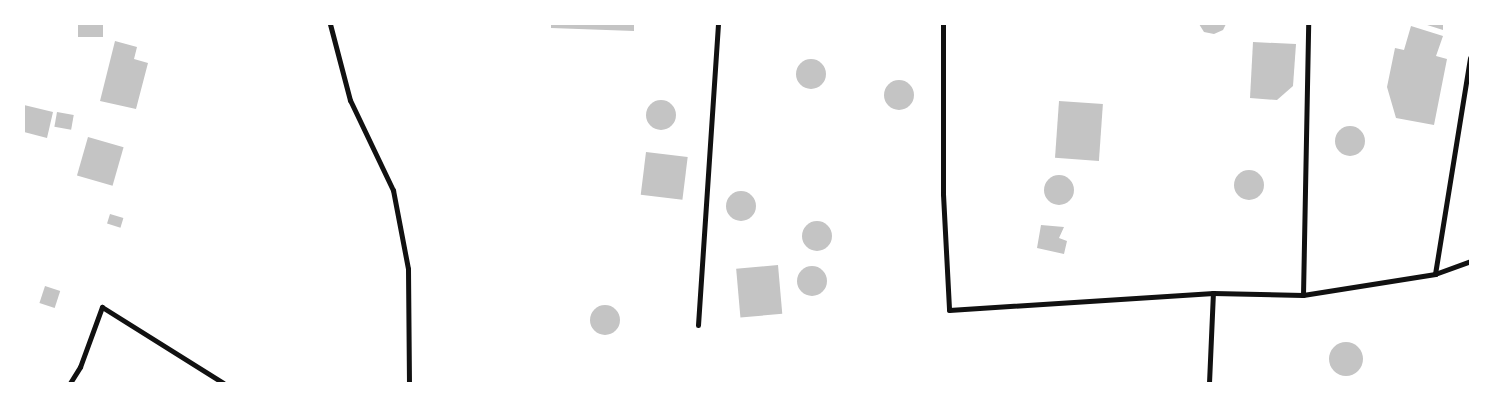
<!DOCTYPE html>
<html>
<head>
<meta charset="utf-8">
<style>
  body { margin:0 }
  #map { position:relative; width:1494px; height:407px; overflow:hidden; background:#fff; font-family:Lato,sans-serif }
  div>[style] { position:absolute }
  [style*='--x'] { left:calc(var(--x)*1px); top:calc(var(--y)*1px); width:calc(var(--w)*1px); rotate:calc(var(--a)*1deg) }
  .building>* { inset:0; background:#c4c4c4; transform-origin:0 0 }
  .round { border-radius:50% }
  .minor>* { height:5px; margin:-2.5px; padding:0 2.5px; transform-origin:2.5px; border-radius:2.5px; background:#111 }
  span { translate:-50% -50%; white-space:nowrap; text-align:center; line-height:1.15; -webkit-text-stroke:4px #fff; paint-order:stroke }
  .frame { position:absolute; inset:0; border:25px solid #fff; pointer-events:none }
</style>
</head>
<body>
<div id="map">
  <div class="building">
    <div style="left:78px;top:24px;width:25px;height:13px"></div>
    <div style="clip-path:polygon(551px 24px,634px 24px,634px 31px,551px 28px)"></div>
    <div style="clip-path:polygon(1199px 24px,1226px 24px,1223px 30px,1214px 34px,1204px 32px)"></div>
    <div style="clip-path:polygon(1424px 24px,1443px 24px,1443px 30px)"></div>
    <div style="clip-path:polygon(1411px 26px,1443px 36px,1436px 56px,1447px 59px,1434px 125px,1396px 118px,1387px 87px,1395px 48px,1404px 50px)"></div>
    <div style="clip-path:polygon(115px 41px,137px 47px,134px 59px,148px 63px,136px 109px,100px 101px)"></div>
    <div style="clip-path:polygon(1253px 42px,1296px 44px,1293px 86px,1277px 100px,1250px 98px)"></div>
    <div class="round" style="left:796px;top:59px;width:30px;height:30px"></div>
    <div class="round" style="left:884px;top:80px;width:30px;height:30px"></div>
    <div class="round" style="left:646px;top:100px;width:30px;height:30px"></div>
    <div style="left:1059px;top:101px;width:44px;height:57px;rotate:4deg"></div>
    <div style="clip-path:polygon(24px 105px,53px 112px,47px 138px,24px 132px)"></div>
    <div style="left:57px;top:112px;width:17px;height:15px;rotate:10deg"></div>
    <div class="round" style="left:1335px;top:126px;width:30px;height:30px"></div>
    <div style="left:88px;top:137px;width:37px;height:40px;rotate:16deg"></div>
    <div style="left:646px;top:152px;width:42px;height:43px;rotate:7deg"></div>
    <div class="round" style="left:1234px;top:170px;width:30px;height:30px"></div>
    <div class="round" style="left:1044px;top:175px;width:30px;height:30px"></div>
    <div class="round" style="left:726px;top:191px;width:30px;height:30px"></div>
    <div style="left:110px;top:214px;width:14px;height:10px;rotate:17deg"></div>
    <div class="round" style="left:802px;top:221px;width:30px;height:30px"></div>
    <div style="clip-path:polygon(1041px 225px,1064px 227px,1059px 238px,1067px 241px,1064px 254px,1037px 248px)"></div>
    <div style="left:778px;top:265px;width:49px;height:42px;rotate:85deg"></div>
    <div class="round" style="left:797px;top:266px;width:30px;height:30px"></div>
    <div style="left:45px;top:286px;width:16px;height:18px;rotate:18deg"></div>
    <div class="round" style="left:590px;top:305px;width:30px;height:30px"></div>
    <div class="round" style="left:1329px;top:342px;width:34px;height:34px"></div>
  </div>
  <div class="minor">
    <div style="--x:330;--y:24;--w:79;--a:75.3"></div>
    <div style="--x:350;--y:100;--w:100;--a:64.5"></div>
    <div style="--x:393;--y:190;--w:80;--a:79.2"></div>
    <div style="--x:408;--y:269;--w:114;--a:89.5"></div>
    <div style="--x:943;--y:24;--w:170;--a:90"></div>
    <div style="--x:943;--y:194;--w:116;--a:87"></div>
    <div style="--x:949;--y:310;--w:265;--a:-3.7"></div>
    <div style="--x:1213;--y:293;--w:90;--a:1.3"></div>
    <div style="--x:1303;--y:295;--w:134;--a:-9"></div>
    <div style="--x:1435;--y:274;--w:37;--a:-20"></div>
    <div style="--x:1435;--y:274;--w:219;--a:-80.8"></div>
    <div style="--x:1303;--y:295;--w:271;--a:-88.9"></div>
    <div style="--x:698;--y:325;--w:302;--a:-86.2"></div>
    <div style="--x:70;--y:383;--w:19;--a:-58"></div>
    <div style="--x:80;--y:367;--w:64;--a:-69.9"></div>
    <div style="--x:102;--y:307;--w:143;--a:32.1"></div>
    <div style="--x:1209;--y:383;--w:90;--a:-87.5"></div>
  </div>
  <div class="frame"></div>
</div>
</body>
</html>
